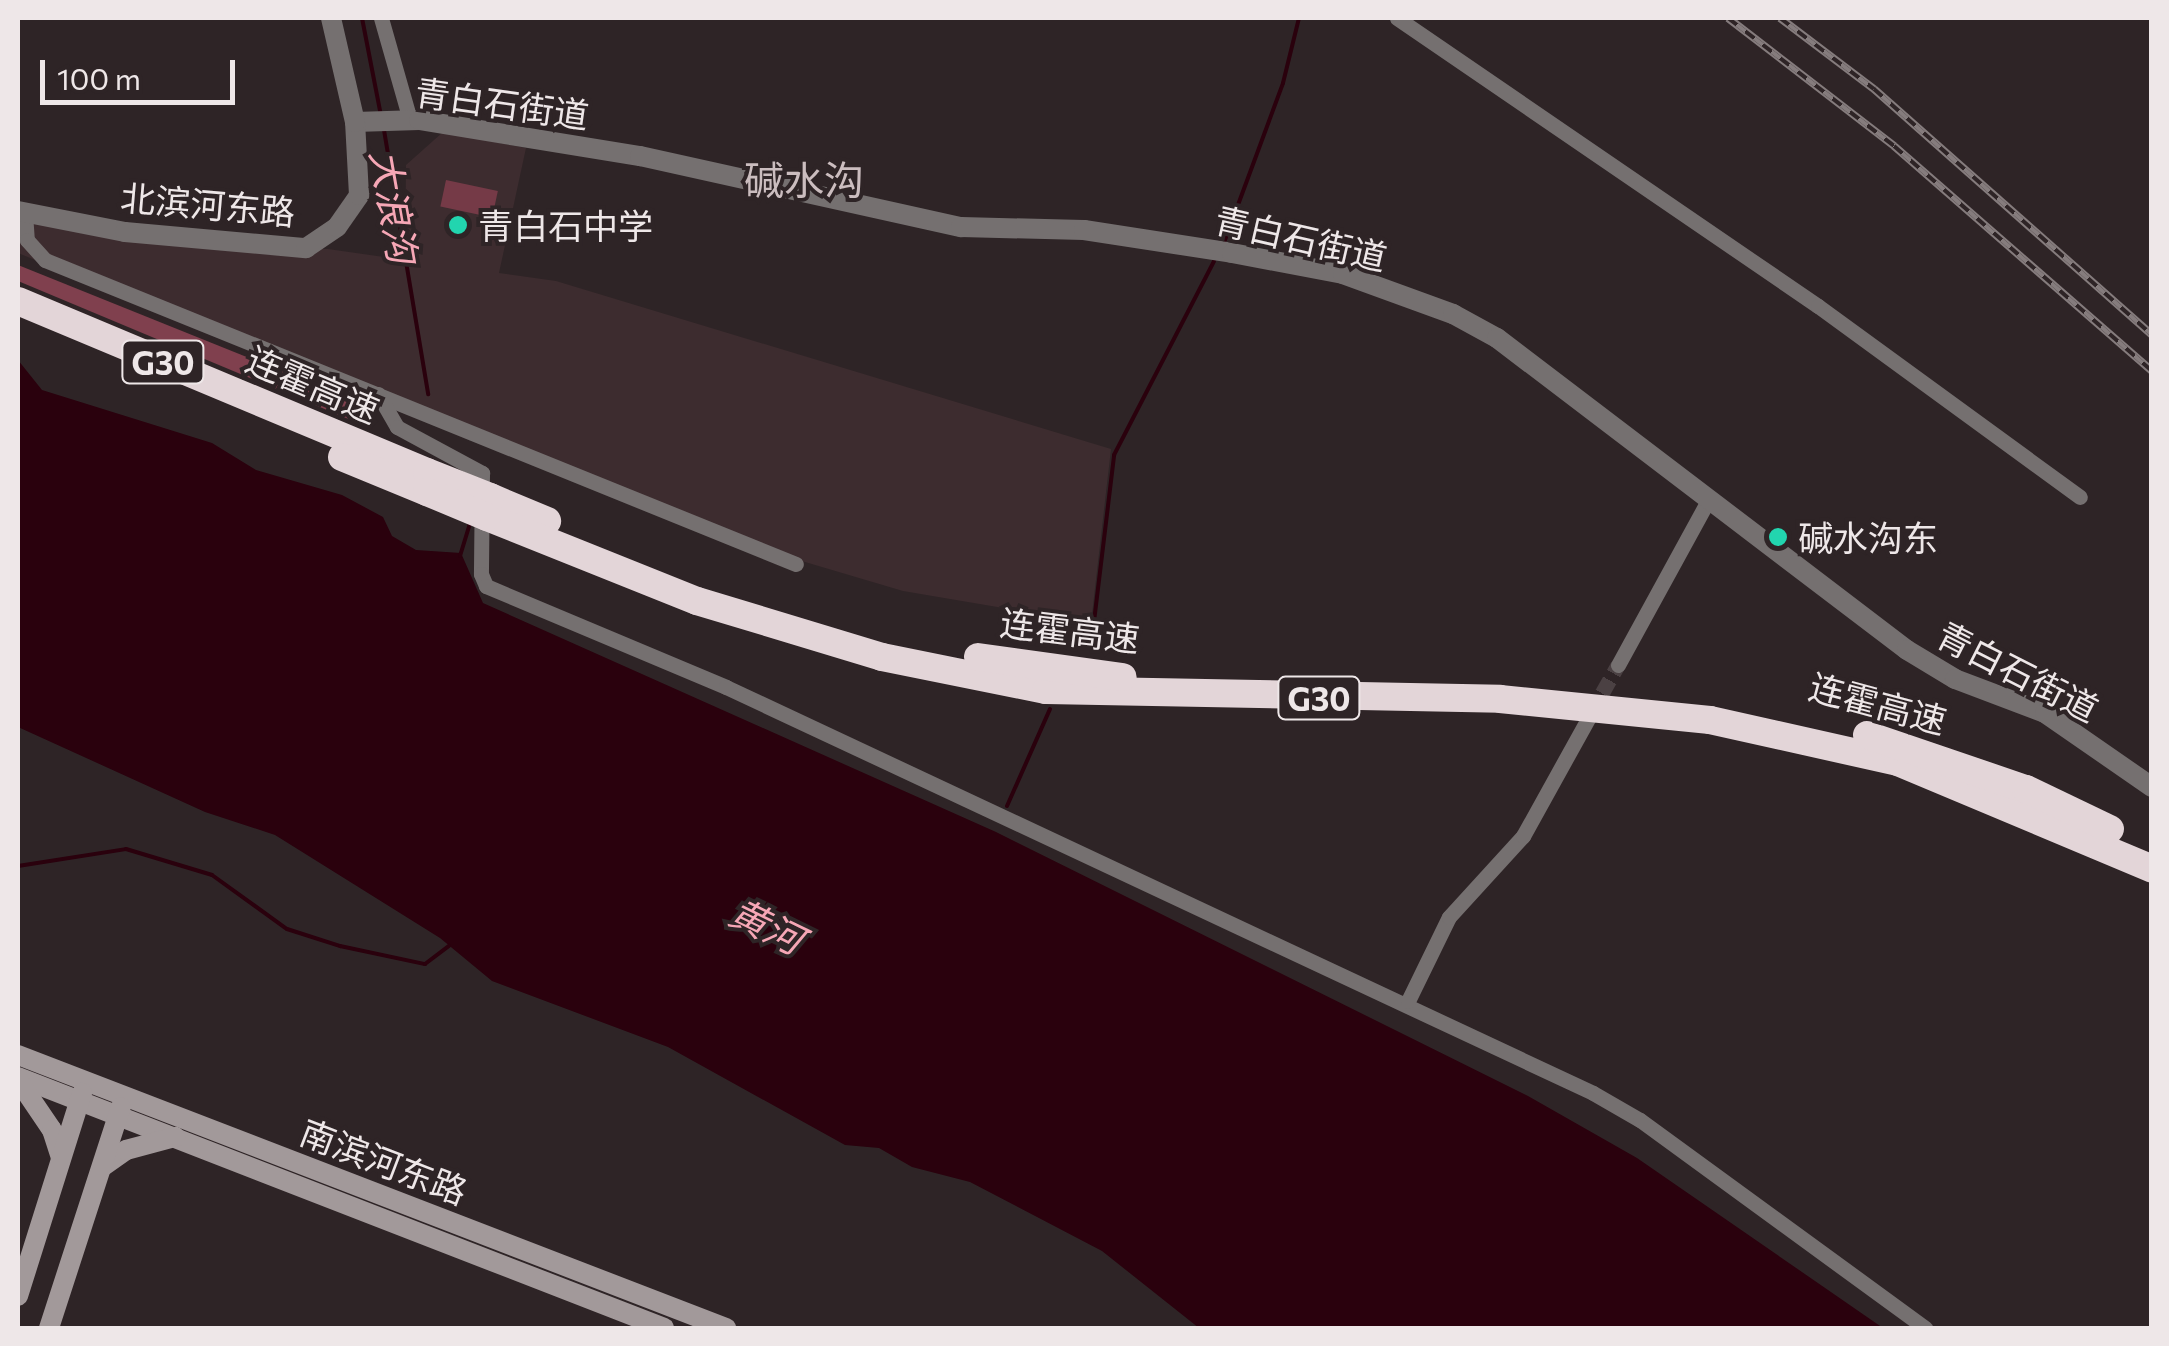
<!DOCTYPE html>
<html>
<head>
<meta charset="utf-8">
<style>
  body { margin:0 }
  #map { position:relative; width:2169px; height:1346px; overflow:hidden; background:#2e2426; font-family:Commissioner,"Noto Sans SC",sans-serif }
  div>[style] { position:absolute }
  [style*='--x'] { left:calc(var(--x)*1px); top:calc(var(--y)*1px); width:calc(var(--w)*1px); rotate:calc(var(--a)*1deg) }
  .built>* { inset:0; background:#3d2c2f }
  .green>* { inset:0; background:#753a47; transform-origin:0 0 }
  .forest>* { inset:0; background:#80404e }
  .water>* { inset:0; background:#2a010d }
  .stream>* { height:4px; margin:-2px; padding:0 2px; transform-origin:2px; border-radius:2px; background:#2a010d }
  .minor-tunnel>* { height:15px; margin-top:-7.5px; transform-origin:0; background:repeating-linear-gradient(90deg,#4b4143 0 15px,transparent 0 23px) }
  .minor>* { height:15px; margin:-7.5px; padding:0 7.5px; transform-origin:7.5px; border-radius:7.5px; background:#757070 }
  .tertiary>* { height:20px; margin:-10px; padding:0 10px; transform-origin:10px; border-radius:10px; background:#757070 }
  .secondary>* { height:20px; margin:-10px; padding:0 10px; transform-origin:10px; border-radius:10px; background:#a2999a }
  .motorway>* { height:28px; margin:-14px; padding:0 14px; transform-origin:14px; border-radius:14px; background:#e3d5d8 }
  .rail>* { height:8px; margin-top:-4px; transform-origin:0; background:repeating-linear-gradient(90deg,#2e2426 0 11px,#857c7d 0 22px); box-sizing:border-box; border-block:2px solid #857c7d }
  .motorway-bridge>* { height:28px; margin:-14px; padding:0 14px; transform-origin:14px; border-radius:14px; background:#e3d5d8 }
  .dots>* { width:28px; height:28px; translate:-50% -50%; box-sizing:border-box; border:5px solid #2e2426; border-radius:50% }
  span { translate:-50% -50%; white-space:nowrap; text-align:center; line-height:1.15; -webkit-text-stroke:8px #2e2426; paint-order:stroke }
  .shield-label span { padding:2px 8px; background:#2e2426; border:2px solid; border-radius:8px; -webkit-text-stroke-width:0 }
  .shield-label { font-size:32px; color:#eee7e8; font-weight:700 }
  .street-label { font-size:35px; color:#eee7e8 }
  .poi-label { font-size:35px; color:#eee7e8 }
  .left { translate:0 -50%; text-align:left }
  .water-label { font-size:38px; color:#f6a7b6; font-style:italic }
  .quarter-label { font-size:40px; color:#cbbdbf }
  .frame { position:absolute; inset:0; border:20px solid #eee7e8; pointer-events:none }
  .scale { position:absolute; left:40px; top:60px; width:195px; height:45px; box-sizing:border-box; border:5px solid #eee7e8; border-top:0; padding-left:12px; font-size:30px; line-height:35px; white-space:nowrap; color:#eee7e8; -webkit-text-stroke:8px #2e2426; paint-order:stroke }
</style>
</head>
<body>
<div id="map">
  <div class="built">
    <div style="clip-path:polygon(443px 132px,526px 148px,499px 273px,556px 281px,1111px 449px,1091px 623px,903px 591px,700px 531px,18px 253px,18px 208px,230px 248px,328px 249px,405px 260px,406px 165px)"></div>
  </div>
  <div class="green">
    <div style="left:446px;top:180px;width:53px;height:27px;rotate:12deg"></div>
  </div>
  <div class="forest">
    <div style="clip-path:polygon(18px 265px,371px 407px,370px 428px,18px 281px)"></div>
  </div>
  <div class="water">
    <div style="clip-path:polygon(18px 360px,42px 390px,212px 443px,256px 470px,342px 495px,383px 517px,392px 536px,416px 550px,461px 553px,483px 603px,996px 832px,1528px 1096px,1637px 1158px,1883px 1328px,1199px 1328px,1102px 1251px,970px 1182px,912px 1167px,879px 1148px,845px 1145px,668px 1047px,492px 981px,440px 938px,275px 835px,205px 812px,18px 727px)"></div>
  </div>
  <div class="stream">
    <div style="--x:362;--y:18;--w:100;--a:79"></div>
    <div style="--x:384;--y:130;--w:268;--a:80.5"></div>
    <div style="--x:1225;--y:240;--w:167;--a:-69.7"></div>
    <div style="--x:1283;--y:83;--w:67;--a:-76.2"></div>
    <div style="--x:460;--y:556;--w:34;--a:-73"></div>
    <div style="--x:1092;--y:638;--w:184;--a:-83.1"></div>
    <div style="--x:1114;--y:455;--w:218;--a:-62.7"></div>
    <div style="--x:1007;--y:806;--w:106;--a:-66.1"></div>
    <div style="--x:18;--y:866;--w:109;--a:-8.9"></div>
    <div style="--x:126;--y:849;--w:90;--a:16.8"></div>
    <div style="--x:212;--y:875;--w:92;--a:35.8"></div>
    <div style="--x:287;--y:929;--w:56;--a:17.8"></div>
    <div style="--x:340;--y:946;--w:87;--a:12"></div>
    <div style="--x:425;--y:964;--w:30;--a:-37"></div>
  </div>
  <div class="minor-tunnel">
    <div style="--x:1591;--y:713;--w:55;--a:-60.6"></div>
  </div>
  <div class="minor">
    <div style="--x:381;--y:18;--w:106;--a:74.1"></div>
    <div style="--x:1397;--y:18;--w:510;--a:34.38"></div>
    <div style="--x:1818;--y:306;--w:324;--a:36.1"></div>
    <div style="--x:25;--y:213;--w:27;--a:86"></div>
    <div style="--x:27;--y:240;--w:27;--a:48"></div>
    <div style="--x:45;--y:260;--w:810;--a:22.04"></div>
    <div style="--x:378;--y:394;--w:38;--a:60"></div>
    <div style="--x:397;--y:427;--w:97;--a:28.4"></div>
    <div style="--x:482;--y:473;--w:101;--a:90.6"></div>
    <div style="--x:481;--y:574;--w:13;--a:67"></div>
    <div style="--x:486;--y:586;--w:260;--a:22.8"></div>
    <div style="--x:726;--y:687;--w:957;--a:25.09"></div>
    <div style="--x:1593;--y:1093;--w:54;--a:29.9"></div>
    <div style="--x:1640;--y:1120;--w:353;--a:36.1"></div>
    <div style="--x:1618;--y:665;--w:189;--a:-61.3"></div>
    <div style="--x:1408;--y:1001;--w:93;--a:-64"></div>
    <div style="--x:1449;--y:917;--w:110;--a:-47.6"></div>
    <div style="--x:1523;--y:836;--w:136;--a:-61"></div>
  </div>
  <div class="tertiary">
    <div style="--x:355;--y:122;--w:64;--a:-1.8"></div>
    <div style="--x:419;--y:120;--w:224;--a:9.3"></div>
    <div style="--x:640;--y:156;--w:329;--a:12.5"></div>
    <div style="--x:961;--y:227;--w:123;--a:1.4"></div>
    <div style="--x:1084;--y:230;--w:150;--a:8.8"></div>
    <div style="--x:1232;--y:253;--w:113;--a:10.7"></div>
    <div style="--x:1343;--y:274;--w:117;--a:20"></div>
    <div style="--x:1453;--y:314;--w:50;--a:28.6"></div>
    <div style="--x:1497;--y:338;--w:515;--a:37.27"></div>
    <div style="--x:1907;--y:650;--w:56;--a:31.1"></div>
    <div style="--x:1955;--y:679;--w:96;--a:20.7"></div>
    <div style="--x:2045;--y:713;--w:130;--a:34.7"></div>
    <div style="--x:18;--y:211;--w:109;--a:11.1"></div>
    <div style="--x:125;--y:232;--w:182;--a:5.1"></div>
    <div style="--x:306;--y:248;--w:37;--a:-34"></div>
    <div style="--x:337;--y:227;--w:39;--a:-55"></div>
    <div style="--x:359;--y:195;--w:73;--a:-93.1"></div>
    <div style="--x:355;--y:122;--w:107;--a:-103"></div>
  </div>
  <div class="secondary">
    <div style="--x:18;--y:1055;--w:759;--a:21.09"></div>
    <div style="--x:18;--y:1077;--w:693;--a:21.23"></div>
    <div style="--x:18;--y:1080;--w:60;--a:55.8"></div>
    <div style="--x:52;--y:1130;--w:29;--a:72"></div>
    <div style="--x:102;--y:1167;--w:29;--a:-35"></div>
    <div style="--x:126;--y:1150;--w:51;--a:-14.9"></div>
    <div style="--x:18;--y:1296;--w:213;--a:-72.5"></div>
    <div style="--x:49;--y:1328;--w:232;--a:-72"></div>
  </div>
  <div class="motorway">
    <div style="--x:18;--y:301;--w:443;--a:22.7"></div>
    <div style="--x:342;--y:457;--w:92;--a:22.4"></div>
    <div style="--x:490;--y:497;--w:62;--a:22.8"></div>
    <div style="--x:487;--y:517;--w:226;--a:21.8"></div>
    <div style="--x:697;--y:601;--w:193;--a:16.8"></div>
    <div style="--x:882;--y:657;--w:167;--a:11.4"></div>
    <div style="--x:1046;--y:690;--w:454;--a:1.1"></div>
    <div style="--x:1500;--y:699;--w:211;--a:5.7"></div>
    <div style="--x:1710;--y:720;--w:193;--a:12.6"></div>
    <div style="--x:1898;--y:762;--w:276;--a:22.8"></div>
    <div style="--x:978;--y:657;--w:146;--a:7.9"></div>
    <div style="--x:1867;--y:735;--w:168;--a:18.8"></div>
    <div style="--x:2026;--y:789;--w:93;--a:25.5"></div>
  </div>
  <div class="rail">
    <div style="--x:1728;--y:18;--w:210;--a:37.6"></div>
    <div style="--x:1894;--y:146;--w:342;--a:41.1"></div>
    <div style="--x:1780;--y:18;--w:118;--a:37.1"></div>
    <div style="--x:1874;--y:89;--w:371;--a:41.5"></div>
  </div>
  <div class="motorway-bridge">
    <div style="--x:427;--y:472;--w:68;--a:21.6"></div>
    <div style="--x:427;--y:492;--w:65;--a:22.6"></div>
  </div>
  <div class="dots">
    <div style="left:458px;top:225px;background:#22d5af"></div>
    <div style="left:1778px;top:537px;background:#22d5af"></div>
  </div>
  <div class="shield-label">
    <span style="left:163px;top:362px">G30</span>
    <span style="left:1319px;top:698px">G30</span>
  </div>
  <div class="street-label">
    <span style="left:502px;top:103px;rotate:8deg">青白石街道</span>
    <span style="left:208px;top:204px;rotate:5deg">北滨河东路</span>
    <span style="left:1301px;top:238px;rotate:13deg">青白石街道</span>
    <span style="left:313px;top:384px;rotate:23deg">连霍高速</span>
    <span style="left:1070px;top:630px;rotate:7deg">连霍高速</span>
    <span style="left:2018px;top:671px;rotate:27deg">青白石街道</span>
    <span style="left:1878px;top:703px;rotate:15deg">连霍高速</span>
    <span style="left:384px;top:1161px;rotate:21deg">南滨河东路</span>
  </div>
  <div class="poi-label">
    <span class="left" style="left:478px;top:225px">青白石中学</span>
    <span class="left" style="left:1798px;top:537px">碱水沟东</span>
  </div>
  <div class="water-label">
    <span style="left:395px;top:206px;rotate:80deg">大浪沟</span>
    <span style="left:767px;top:925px;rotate:26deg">黄河</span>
  </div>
  <div class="quarter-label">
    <span style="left:804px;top:179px">碱水沟</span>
  </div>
  <div class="frame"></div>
  <div class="scale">100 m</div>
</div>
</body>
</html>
